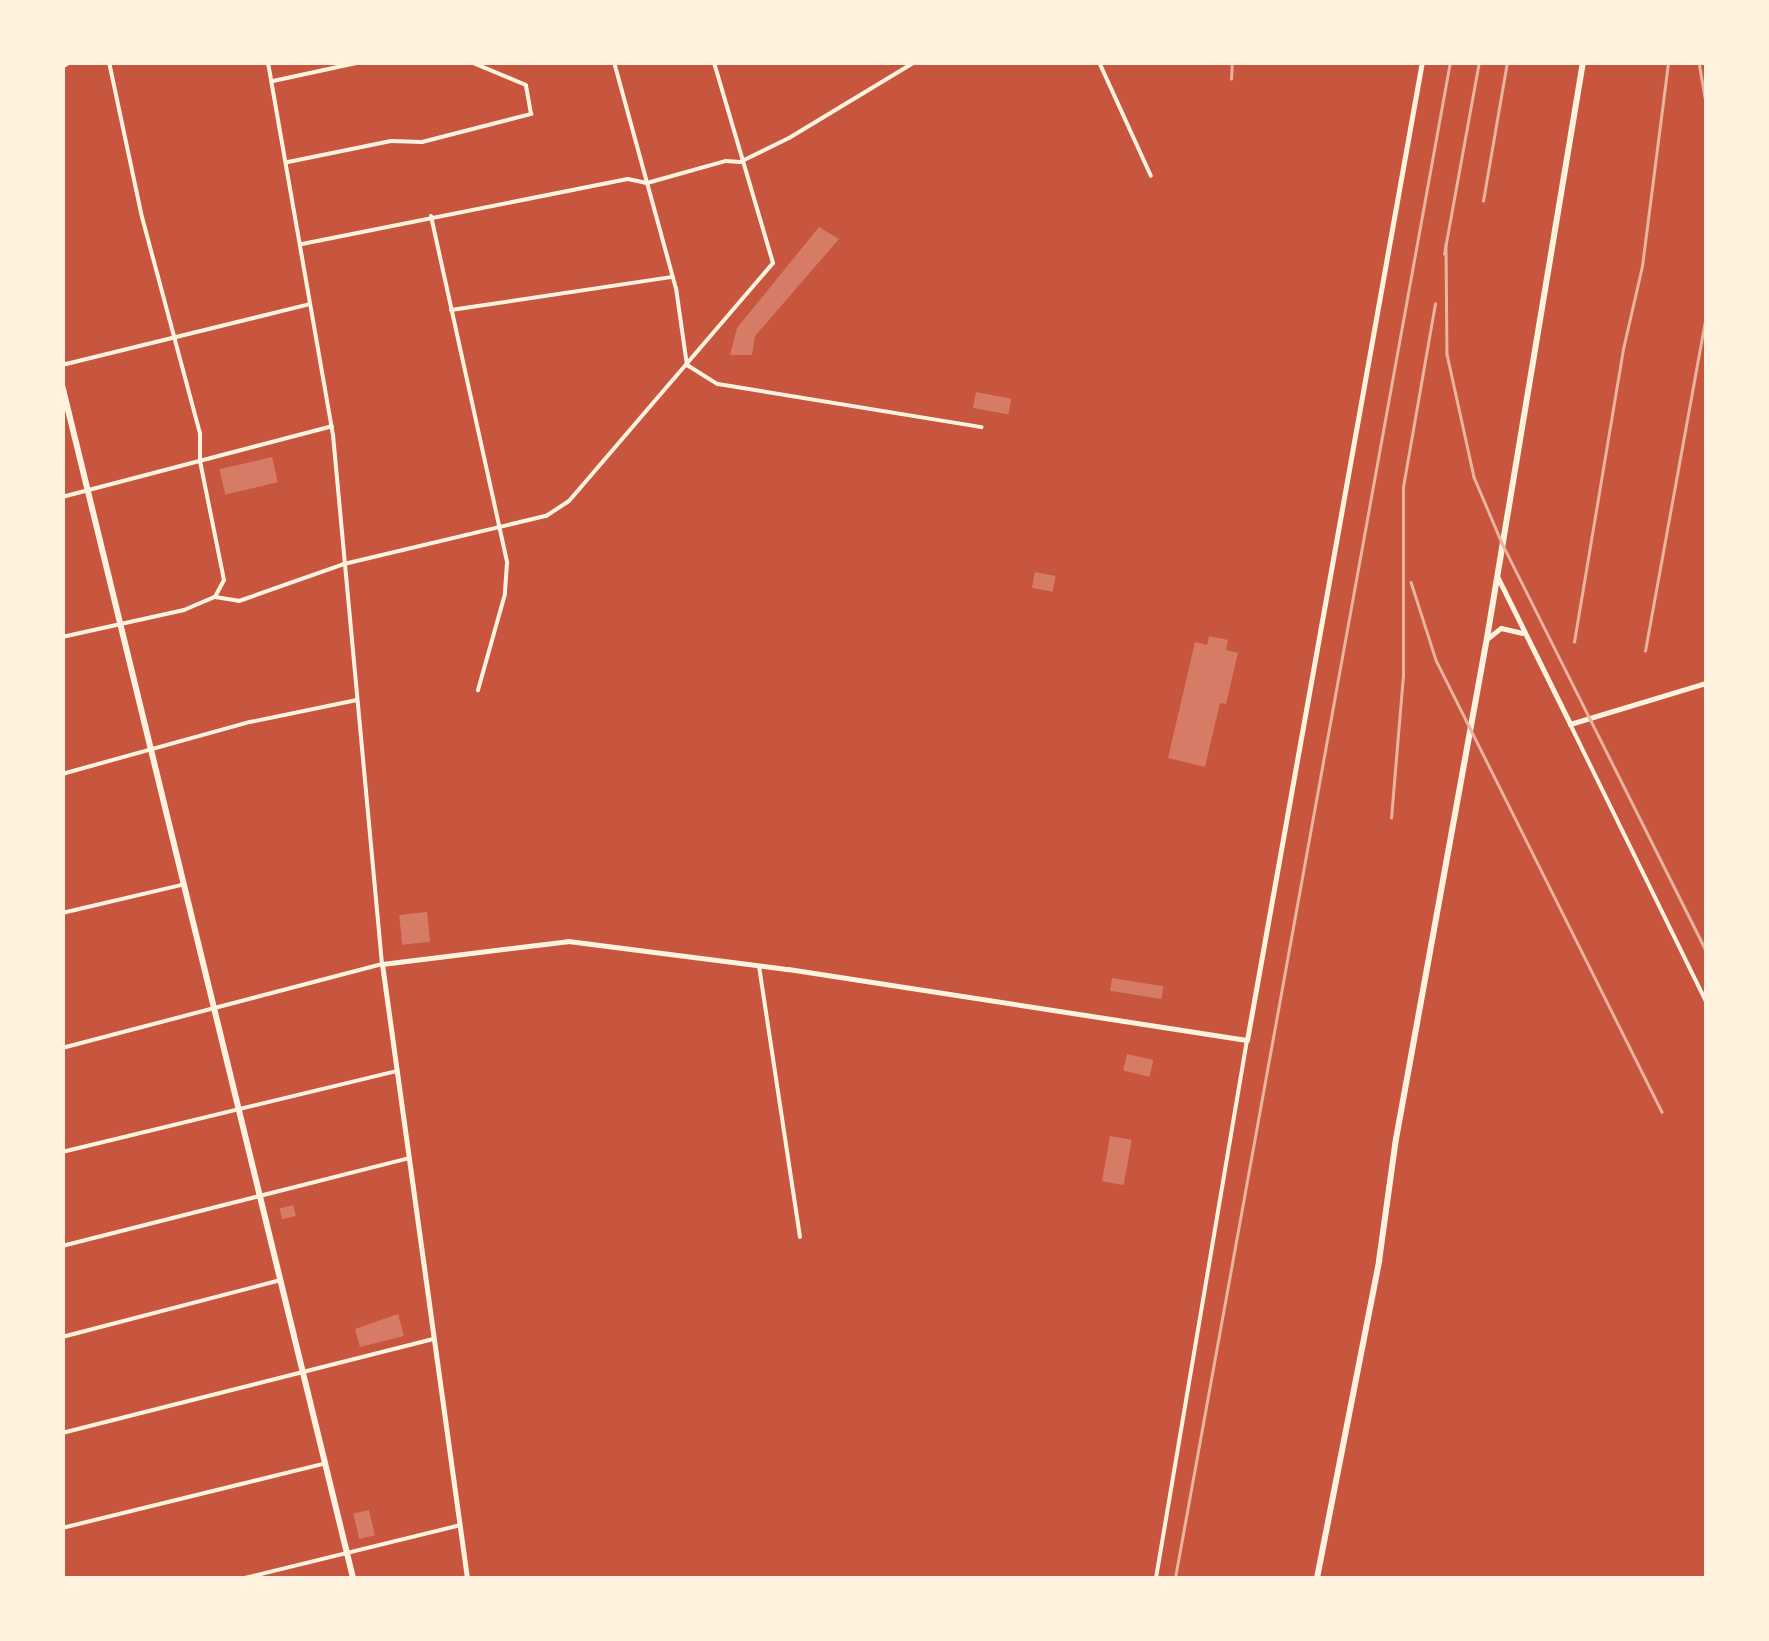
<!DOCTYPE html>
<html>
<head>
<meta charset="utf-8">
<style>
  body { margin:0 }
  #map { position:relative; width:1769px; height:1641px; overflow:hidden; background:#c8553d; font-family:Manrope,sans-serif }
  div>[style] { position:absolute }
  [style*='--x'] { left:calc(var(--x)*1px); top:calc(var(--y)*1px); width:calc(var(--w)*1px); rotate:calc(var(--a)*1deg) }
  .building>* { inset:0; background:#d67c66; transform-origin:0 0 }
  .minor>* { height:4px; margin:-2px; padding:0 2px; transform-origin:2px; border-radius:2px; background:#fff3e0 }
  .tertiary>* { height:5px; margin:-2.5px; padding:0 2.5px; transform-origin:2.5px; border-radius:2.5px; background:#fff3e0 }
  .secondary>* { height:6px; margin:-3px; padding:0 3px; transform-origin:3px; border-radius:3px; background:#fff3e0 }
  .primary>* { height:6px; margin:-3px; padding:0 3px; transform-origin:3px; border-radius:3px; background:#fff3e0 }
  .rail>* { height:2.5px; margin:-1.25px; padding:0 1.25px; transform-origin:1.25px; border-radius:1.25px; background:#e9b49f }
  span { translate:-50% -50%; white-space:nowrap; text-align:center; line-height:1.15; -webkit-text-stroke:9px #fff3e0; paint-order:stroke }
  .frame { position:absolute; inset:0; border:65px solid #fff3e0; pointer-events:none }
</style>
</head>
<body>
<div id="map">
  <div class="building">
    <div style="clip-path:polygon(819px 227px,839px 239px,755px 336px,752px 355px,730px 355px,737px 328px)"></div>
    <div style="left:976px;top:392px;width:36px;height:16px;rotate:11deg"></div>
    <div style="left:272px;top:457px;width:26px;height:54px;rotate:77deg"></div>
    <div style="left:1035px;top:572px;width:21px;height:16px;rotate:11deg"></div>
    <div style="clip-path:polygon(1209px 636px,1228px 640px,1226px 650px,1238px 653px,1226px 704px,1220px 703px,1205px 767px,1168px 758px,1195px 642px,1207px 645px)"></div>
    <div style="left:427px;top:912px;width:30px;height:28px;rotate:84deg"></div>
    <div style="left:1112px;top:978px;width:52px;height:13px;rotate:9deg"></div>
    <div style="left:1127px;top:1054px;width:27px;height:17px;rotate:13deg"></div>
    <div style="left:1110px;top:1136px;width:22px;height:46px;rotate:10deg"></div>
    <div style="left:293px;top:1205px;width:11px;height:14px;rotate:75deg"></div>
    <div style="clip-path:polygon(398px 1314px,404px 1336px,360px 1347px,355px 1329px)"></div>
    <div style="left:369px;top:1510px;width:26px;height:16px;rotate:77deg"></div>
  </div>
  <div class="minor">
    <div style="--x:109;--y:62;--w:158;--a:78"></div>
    <div style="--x:142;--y:217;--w:225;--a:75"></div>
    <div style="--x:200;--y:434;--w:27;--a:90"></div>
    <div style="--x:200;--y:461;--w:121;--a:78.6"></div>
    <div style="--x:224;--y:580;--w:19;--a:118"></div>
    <div style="--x:614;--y:62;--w:234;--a:74.7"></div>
    <div style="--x:676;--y:288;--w:78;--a:81.9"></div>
    <div style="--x:687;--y:365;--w:36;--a:32"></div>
    <div style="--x:718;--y:384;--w:267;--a:9.3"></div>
    <div style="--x:1099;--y:62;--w:125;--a:65.5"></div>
    <div style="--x:62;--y:67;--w:9;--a:-32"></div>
    <div style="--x:273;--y:81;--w:90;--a:-12.2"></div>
    <div style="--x:288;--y:162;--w:105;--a:-11.5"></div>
    <div style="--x:391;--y:141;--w:31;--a:2"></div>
    <div style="--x:422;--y:142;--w:113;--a:-14.4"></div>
    <div style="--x:531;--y:114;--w:29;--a:-100"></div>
    <div style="--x:526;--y:85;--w:60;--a:-157.3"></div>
    <div style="--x:431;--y:216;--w:355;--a:77.6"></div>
    <div style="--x:507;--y:563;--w:31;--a:94"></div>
    <div style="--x:505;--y:594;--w:100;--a:105.7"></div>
    <div style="--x:302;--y:244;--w:332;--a:-11.3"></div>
    <div style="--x:628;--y:179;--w:19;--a:12"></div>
    <div style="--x:647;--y:183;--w:82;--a:-15.6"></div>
    <div style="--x:726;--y:161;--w:14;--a:4"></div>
    <div style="--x:740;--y:162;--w:55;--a:-26.1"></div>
    <div style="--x:789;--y:138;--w:147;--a:-31.1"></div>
    <div style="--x:451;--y:310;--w:224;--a:-8.5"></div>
    <div style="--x:62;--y:365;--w:255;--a:-13.8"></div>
    <div style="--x:62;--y:497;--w:279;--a:-14.7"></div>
    <div style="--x:62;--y:637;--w:125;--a:-12.5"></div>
    <div style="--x:184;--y:610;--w:34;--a:-23"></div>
    <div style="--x:215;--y:597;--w:24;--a:9"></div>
    <div style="--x:239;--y:601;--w:111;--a:-19.4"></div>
    <div style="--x:344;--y:564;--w:208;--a:-13.4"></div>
    <div style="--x:546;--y:516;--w:27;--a:-33"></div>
    <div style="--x:569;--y:501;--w:313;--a:-49.4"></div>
    <div style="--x:773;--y:263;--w:209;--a:-106.4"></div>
    <div style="--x:1570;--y:724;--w:309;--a:63.9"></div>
    <div style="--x:62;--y:774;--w:195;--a:-15.5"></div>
    <div style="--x:250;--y:722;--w:109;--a:-11.6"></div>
    <div style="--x:62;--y:913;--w:122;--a:-13.2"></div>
    <div style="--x:759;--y:966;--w:274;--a:81.4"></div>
    <div style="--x:62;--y:1048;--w:331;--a:-14.7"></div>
    <div style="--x:382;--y:964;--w:531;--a:-95.29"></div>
    <div style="--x:333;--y:435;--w:379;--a:-99.9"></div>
    <div style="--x:62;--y:1152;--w:345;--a:-13.6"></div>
    <div style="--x:62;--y:1246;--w:358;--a:-14.2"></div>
    <div style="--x:62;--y:1337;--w:226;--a:-14.6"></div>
    <div style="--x:62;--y:1433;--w:383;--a:-14.2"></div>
    <div style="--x:62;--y:1528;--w:272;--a:-13.8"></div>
    <div style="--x:245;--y:1578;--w:221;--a:-13.8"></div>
    <div style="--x:1156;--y:1578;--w:546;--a:-80.4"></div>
  </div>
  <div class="tertiary">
    <div style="--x:1497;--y:576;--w:165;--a:63.7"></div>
    <div style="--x:1570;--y:724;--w:142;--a:-16.8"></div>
    <div style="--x:1488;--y:638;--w:16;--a:-38"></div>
    <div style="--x:1501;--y:628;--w:22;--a:13"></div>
    <div style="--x:467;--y:1578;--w:620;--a:-97.88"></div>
    <div style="--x:382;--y:964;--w:187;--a:-7"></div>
    <div style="--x:568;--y:941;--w:222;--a:7.3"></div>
    <div style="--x:788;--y:969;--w:464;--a:8.8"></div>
    <div style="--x:1247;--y:1040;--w:994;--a:-79.86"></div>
  </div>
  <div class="secondary">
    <div style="--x:62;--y:385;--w:1228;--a:76.29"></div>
  </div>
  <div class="primary">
    <div style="--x:1317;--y:1578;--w:323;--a:-78.9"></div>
    <div style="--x:1379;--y:1261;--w:123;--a:-82.1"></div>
    <div style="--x:1396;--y:1139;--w:509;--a:-79.71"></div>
    <div style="--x:1487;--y:638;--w:584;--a:-80.54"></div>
  </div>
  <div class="rail">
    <div style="--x:1699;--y:62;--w:42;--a:80.3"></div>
    <div style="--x:1231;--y:79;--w:17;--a:-87"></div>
    <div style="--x:1483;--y:201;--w:141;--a:-80.2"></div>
    <div style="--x:1446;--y:244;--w:110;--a:89.5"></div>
    <div style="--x:1447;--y:354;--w:126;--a:77.6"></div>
    <div style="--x:1474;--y:477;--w:72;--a:67"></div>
    <div style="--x:1502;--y:543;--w:456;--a:63.4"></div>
    <div style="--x:1444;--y:254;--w:195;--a:-79.7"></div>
    <div style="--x:1411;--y:582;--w:82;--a:72.2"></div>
    <div style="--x:1436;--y:660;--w:505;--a:63.43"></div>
    <div style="--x:1574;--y:642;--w:297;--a:-80.5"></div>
    <div style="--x:1623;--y:349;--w:85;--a:-77.1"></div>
    <div style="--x:1642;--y:266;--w:206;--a:-82.7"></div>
    <div style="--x:1645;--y:651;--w:341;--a:-79.7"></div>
    <div style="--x:1391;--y:818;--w:143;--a:-85.2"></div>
    <div style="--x:1403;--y:676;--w:189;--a:-90"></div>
    <div style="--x:1403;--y:487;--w:186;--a:-80.1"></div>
    <div style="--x:1175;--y:1578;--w:1541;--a:-79.72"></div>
  </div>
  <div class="frame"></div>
</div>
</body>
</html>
